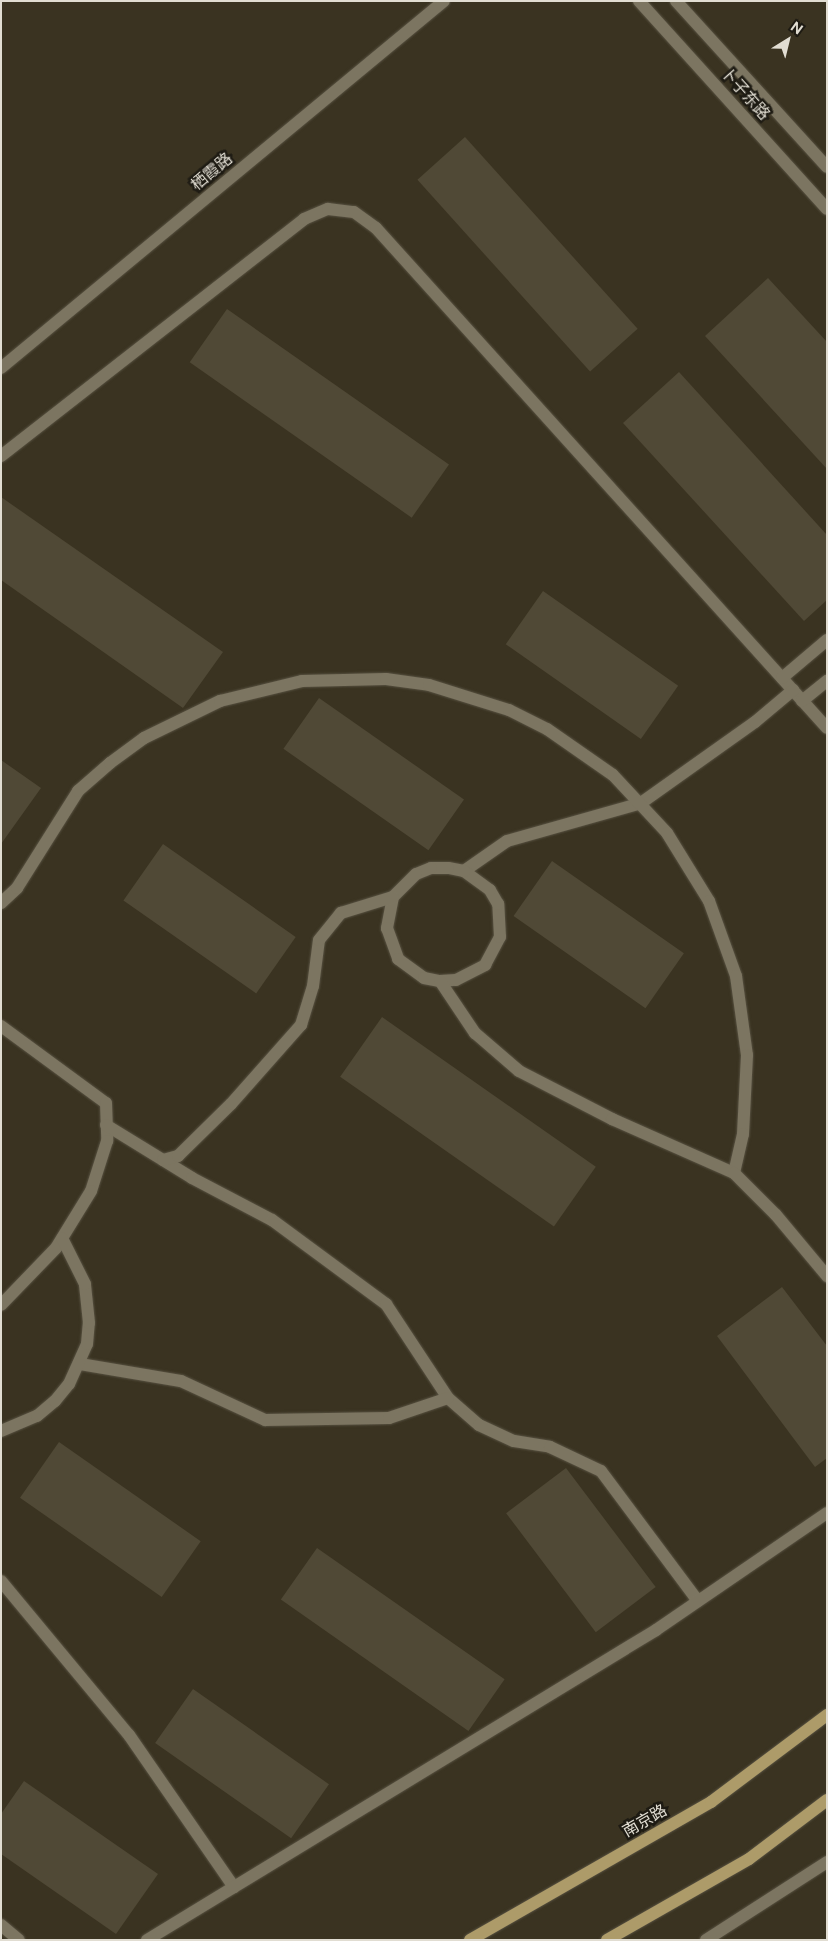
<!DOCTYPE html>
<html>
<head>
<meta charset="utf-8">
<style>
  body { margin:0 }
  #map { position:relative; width:828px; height:1941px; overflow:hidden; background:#3a3321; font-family:"Public Sans","Noto Sans SC",sans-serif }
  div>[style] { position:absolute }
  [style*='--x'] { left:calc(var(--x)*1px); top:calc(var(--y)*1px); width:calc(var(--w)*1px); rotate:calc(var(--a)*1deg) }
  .building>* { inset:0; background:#504936; transform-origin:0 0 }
  .roads { filter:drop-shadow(0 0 1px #575141) drop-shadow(0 0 1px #575141) }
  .minor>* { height:12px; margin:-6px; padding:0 6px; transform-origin:6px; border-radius:6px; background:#7c7561 }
  .major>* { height:12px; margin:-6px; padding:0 6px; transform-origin:6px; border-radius:6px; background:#ad9b69 }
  span { translate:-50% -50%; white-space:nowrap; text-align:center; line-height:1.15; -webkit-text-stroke:5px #1e1b13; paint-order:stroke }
  .street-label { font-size:16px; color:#e1ddd2 }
  .frame { position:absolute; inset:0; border:2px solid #e1ddd2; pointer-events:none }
  .north { position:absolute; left:763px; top:15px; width:50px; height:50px; -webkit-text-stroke:4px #1e1b13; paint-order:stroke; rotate:36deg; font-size:14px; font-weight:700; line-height:20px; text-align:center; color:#e1ddd2 }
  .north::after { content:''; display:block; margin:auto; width:18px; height:22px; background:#e1ddd2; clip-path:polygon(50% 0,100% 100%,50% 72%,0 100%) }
</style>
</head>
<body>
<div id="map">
  <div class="building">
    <div style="left:465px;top:137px;width:258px;height:64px;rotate:48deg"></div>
    <div style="clip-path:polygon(768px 278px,827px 342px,827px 469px,705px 336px)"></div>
    <div style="left:227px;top:309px;width:271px;height:65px;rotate:35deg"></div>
    <div style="clip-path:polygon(679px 372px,827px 535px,827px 600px,804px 621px,623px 423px)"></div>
    <div style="clip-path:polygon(1px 497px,223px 652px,183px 708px,1px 580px)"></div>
    <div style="left:543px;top:591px;width:165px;height:65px;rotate:35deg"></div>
    <div style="left:319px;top:698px;width:177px;height:62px;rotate:35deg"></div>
    <div style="clip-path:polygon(1px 760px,41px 788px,1px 844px)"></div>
    <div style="left:163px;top:844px;width:162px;height:69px;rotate:35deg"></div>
    <div style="left:552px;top:861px;width:161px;height:67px;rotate:35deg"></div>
    <div style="left:382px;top:1017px;width:261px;height:73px;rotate:35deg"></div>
    <div style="clip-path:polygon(782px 1287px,827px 1346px,827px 1458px,815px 1467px,717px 1336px)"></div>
    <div style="left:59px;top:1442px;width:173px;height:68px;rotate:35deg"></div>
    <div style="left:566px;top:1468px;width:149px;height:75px;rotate:53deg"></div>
    <div style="left:317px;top:1548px;width:229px;height:63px;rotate:35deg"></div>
    <div style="left:193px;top:1689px;width:166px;height:66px;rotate:35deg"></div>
    <div style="clip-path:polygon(24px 1781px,158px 1874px,116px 1934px,1px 1854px,1px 1814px)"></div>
  </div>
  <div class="roads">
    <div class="minor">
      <div style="--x:639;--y:1;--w:280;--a:47.9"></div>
      <div style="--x:676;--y:1;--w:224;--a:47.7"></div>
      <div style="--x:1;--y:368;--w:575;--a:-39.64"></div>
      <div style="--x:1;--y:456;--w:385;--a:-38"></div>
      <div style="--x:304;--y:219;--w:26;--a:-23"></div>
      <div style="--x:328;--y:209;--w:26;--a:7"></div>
      <div style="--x:354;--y:212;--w:27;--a:36"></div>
      <div style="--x:376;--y:228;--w:673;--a:47.95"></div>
      <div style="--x:782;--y:678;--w:59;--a:-40.2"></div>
      <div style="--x:802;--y:701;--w:32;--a:-39"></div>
      <div style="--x:464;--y:871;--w:52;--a:-34.9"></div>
      <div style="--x:507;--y:841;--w:139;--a:-15.8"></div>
      <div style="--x:641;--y:803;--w:140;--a:-35.4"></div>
      <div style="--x:755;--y:722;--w:50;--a:-40.1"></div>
      <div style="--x:1;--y:903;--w:22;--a:-43"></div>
      <div style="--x:17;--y:888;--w:115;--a:-57.8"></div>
      <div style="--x:78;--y:791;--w:43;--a:-41.2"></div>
      <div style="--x:110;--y:763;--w:42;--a:-36.3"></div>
      <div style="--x:144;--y:738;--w:85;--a:-26"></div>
      <div style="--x:220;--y:701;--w:84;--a:-13.7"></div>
      <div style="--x:302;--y:681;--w:84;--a:-1.4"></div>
      <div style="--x:386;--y:679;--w:43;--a:7.9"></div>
      <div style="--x:429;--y:685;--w:84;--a:17.4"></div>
      <div style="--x:509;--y:710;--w:42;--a:26.6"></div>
      <div style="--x:547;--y:729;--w:80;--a:34.9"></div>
      <div style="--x:613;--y:775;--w:79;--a:47"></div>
      <div style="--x:667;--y:833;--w:80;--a:58.3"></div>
      <div style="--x:709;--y:901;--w:80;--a:70.2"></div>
      <div style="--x:736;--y:976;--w:80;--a:82.1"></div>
      <div style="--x:747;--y:1055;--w:79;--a:92.9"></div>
      <div style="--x:743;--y:1134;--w:40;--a:103"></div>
      <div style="--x:440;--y:981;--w:16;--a:-4"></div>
      <div style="--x:456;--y:980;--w:33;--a:-27"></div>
      <div style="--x:485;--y:965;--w:32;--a:-62"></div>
      <div style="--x:500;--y:937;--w:33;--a:-93"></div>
      <div style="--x:498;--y:904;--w:16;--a:-120"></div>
      <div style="--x:490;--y:890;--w:32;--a:-144"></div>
      <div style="--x:464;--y:871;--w:16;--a:-169"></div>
      <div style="--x:448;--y:868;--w:17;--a:180"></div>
      <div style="--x:431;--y:868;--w:16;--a:158"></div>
      <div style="--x:416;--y:874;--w:33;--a:135"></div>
      <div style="--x:393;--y:897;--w:32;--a:101"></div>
      <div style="--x:387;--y:928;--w:33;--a:70"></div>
      <div style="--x:398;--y:959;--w:32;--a:36"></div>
      <div style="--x:424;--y:978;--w:16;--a:11"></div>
      <div style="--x:440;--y:981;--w:63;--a:56.1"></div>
      <div style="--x:475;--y:1033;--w:58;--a:40.8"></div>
      <div style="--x:519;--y:1071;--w:105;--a:27.3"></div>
      <div style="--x:612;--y:1119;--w:133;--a:23.9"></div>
      <div style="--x:734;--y:1173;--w:59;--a:45"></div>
      <div style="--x:776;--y:1215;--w:80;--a:50.1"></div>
      <div style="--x:1;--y:1026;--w:130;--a:36.3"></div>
      <div style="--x:106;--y:1103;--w:38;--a:88"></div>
      <div style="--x:107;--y:1141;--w:52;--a:107.7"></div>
      <div style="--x:91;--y:1191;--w:67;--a:121.6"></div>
      <div style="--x:56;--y:1248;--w:79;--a:134"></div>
      <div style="--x:106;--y:1125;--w:101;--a:31.6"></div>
      <div style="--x:192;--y:1178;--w:90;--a:27.7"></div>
      <div style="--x:272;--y:1220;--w:142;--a:36.4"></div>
      <div style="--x:386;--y:1304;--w:113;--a:56.6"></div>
      <div style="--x:448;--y:1398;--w:41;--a:41.1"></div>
      <div style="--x:479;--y:1425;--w:38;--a:25"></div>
      <div style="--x:514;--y:1441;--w:36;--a:9"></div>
      <div style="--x:550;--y:1447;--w:56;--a:25.2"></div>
      <div style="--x:601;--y:1471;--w:162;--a:53.3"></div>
      <div style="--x:163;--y:1160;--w:16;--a:-15"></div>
      <div style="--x:178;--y:1156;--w:74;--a:-44.5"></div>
      <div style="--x:231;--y:1104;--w:106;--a:-48.5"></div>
      <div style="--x:301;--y:1025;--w:41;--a:-72.9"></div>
      <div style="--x:313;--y:986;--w:46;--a:-82.6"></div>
      <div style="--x:319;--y:940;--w:35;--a:-51"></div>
      <div style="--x:341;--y:913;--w:54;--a:-17.1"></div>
      <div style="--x:80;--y:1364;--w:102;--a:9.6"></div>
      <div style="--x:181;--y:1381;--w:93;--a:24.9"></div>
      <div style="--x:265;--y:1420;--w:124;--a:-0.9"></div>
      <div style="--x:389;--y:1418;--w:62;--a:-18.7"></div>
      <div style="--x:1;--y:1431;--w:39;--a:-23"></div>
      <div style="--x:37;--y:1416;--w:23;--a:-40"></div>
      <div style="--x:55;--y:1401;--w:22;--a:-51"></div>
      <div style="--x:69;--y:1384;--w:44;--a:-65.8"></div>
      <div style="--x:87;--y:1344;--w:21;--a:-85"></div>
      <div style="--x:89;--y:1323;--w:39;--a:-96"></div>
      <div style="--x:85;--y:1284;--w:51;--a:-116.6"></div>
      <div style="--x:1;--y:1581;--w:200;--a:50.3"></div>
      <div style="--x:129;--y:1735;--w:185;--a:55.4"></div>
      <div style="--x:1;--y:1925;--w:23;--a:40"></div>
      <div style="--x:147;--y:1940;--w:596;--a:-31.34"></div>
      <div style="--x:656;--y:1630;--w:207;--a:-34.4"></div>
      <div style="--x:706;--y:1940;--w:144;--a:-32.8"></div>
    </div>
    <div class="major">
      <div style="--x:470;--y:1940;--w:278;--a:-29.8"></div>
      <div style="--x:711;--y:1802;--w:145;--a:-36.9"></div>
      <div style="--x:607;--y:1940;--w:163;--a:-29.7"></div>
      <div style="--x:749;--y:1859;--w:98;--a:-37.1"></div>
    </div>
  </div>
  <div class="street-label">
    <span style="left:745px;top:94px;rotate:48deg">卜子东路</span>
    <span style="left:212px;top:172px;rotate:-40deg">栖霞路</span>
    <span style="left:645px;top:1821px;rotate:-30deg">南京路</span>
  </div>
  <div class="frame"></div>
  <div class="north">N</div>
</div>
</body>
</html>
